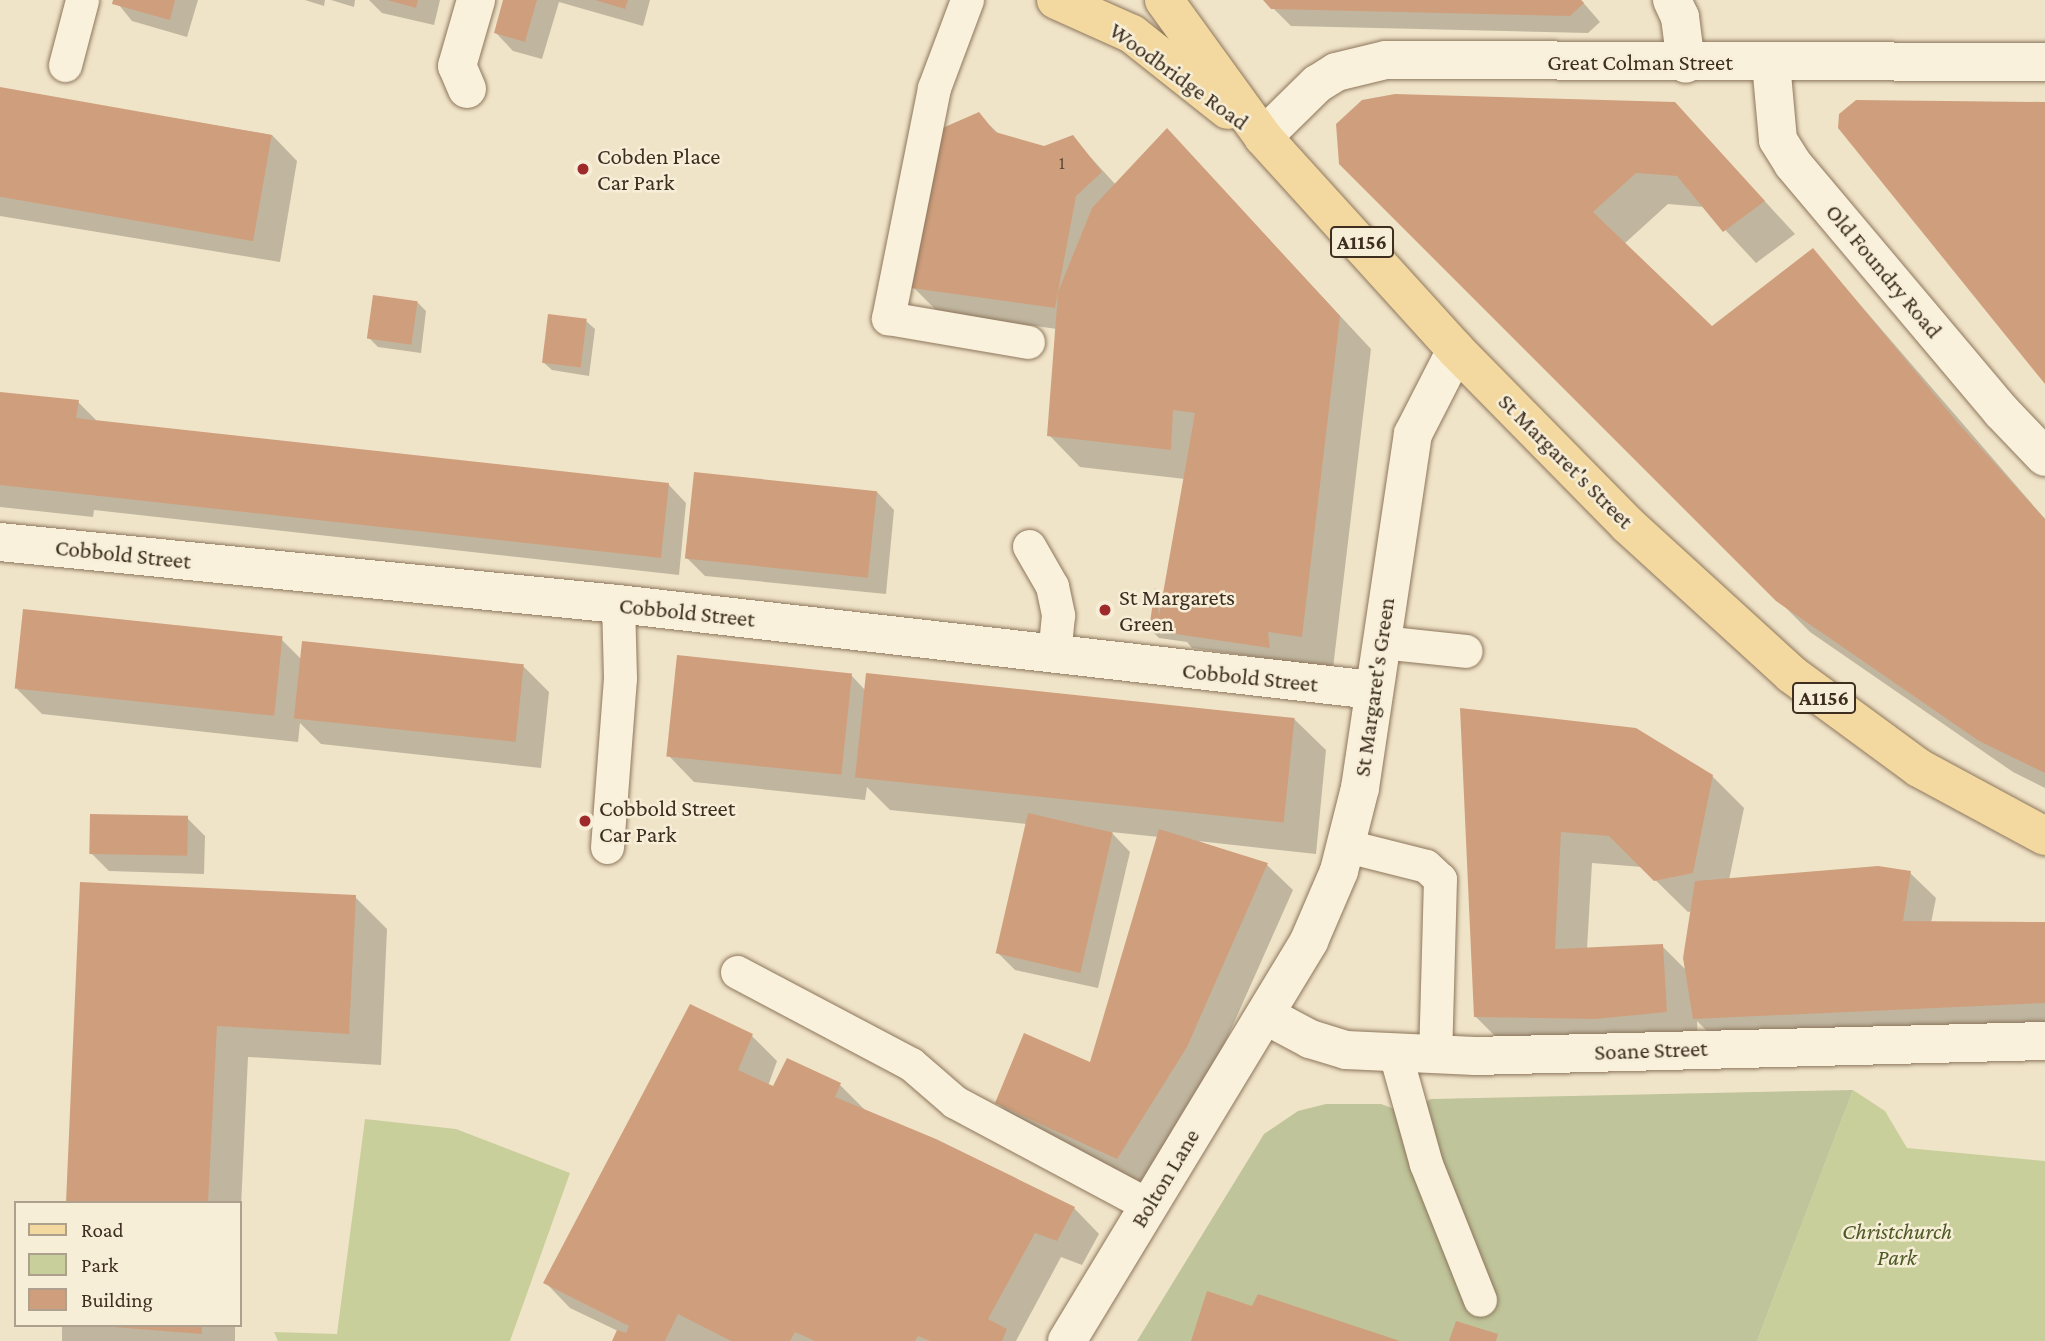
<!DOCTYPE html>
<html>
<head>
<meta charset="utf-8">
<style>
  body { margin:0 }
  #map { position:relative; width:2045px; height:1341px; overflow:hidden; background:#f0e4c8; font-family:"Crimson Pro",serif }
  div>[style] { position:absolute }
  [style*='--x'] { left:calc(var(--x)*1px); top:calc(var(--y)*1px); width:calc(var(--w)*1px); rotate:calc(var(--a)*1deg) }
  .green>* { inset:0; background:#c9cf9b }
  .cemetery>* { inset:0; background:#bfc49a }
  .shadow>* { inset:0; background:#0003; transform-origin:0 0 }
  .building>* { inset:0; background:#cf9f7d; transform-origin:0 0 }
  .roads { filter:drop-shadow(0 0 2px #8d765c) drop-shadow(0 0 2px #8d765c) }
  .service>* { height:33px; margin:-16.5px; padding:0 16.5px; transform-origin:16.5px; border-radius:16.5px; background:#faf1dc }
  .minor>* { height:38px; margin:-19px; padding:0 19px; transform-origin:19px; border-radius:19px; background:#faf1dc }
  .secondary>* { height:38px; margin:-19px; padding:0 19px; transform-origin:19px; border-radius:19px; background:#faf1dc }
  .primary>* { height:38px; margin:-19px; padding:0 19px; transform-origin:19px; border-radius:19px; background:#f3d9a0 }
  .dots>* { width:19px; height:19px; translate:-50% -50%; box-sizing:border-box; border:4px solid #f7eed8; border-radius:50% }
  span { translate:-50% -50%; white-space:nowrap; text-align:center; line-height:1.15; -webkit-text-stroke:5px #f7eed8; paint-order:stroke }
  .number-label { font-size:19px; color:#624a37 }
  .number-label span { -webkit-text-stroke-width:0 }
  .shield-label span { padding:2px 5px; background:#f7eed8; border:2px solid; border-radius:5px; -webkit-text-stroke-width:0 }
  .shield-label { font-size:21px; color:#3d2e20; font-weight:700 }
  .street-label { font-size:23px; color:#3d2e20 }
  .poi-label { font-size:23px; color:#3d2e20 }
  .left { translate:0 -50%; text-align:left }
  .park-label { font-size:23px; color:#4d5a26; font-style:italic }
  .legend { position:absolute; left:14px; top:1201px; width:228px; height:126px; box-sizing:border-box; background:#f7eed8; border:2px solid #ada18e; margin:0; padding:9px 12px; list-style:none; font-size:21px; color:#3d2e20 }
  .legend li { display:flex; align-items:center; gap:14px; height:35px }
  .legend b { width:35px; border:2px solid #ada18e }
</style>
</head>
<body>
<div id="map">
  <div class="green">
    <div style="clip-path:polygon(1853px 1090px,1885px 1111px,1907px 1148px,2045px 1161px,2045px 1341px,1757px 1341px)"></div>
    <div style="clip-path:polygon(365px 1119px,456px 1129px,570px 1173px,510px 1341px,278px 1341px,274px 1332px,337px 1334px)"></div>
  </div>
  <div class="cemetery">
    <div style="clip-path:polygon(1853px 1090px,1757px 1341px,1137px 1341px,1264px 1134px,1298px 1111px,1326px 1104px,1381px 1104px,1405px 1113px,1431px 1099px)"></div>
  </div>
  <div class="shadow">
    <div style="clip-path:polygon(115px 0,198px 0,187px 37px,132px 21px)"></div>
    <div style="clip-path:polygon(305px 0,325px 0,324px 6px)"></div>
    <div style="clip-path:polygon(331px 0,355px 0,354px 7px)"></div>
    <div style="clip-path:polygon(369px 0,440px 0,434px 25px,382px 13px)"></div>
    <div style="clip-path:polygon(505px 0,650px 0,643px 26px,559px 2px,542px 59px,513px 51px,496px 33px)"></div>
    <div style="clip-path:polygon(1265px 0,1581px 0,1600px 22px,1588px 33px,1291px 26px)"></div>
    <div style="clip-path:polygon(0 89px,272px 135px,297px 161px,280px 262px,0 216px)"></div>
    <div style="clip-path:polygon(1674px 103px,1795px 234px,1756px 263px,1704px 207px,1668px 204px,1624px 244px,1712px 329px,1813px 250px,2045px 519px,2045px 788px,2013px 772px,1810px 632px,1341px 163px)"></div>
    <div style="clip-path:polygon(978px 114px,1000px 135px,1044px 148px,1072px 137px,1116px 185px,1167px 130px,1371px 349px,1333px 668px,1192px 648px,1187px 642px,1159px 638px,1150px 629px,1157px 592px,1164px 599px,1185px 479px,1080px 467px,1049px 435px,1057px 329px,938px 312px,913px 287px)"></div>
    <div style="clip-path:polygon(417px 302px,426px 311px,421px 353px,378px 347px,369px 338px)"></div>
    <div style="clip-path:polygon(586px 321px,595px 329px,589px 376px,552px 370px,543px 362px)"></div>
    <div style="clip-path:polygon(0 393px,78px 402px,98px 422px,669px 485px,686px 503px,679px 575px,94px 510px,93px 517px,0 507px)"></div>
    <div style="clip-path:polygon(877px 492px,894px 510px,886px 594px,705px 576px,687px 558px)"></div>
    <div style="clip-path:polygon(281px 639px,302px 660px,524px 667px,549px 692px,541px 768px,321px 744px,300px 723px,298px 742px,42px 714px,17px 689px)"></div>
    <div style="clip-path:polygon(851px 675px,866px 691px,1294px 719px,1326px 750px,1316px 854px,1198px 841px,1267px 865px,1293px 890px,1212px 1072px,1143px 1184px,1023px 1128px,997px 1102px,1091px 1064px,1159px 837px,1111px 832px,1130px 852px,1098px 988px,1015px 970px,997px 952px,1027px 824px,890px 810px,867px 787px,865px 800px,694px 782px,669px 756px)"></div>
    <div style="clip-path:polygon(evenodd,1462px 710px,1712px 776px,1744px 808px,1729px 880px,1910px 873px,1936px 898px,1931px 923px,2045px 924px,2045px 1030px,1720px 1044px,1697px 1021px,1698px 1043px,1507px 1048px,1476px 1017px,1462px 710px,1592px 863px,1642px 867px,1688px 912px,1692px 911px,1687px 971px,1662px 946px,1587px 949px,1592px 863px)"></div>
    <div style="clip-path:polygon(187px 818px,205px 836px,204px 874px,109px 871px,91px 853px)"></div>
    <div style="clip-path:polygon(82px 884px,355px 897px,387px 929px,381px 1065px,248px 1057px,240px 1229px,240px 1203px,68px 1203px)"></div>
    <div style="clip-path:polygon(752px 1036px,777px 1061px,768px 1086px,840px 1085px,865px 1110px,1074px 1208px,1099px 1234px,1082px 1265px,1061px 1257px,1016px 1341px,613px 1341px,618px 1331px,570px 1308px,545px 1282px)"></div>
    <div style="left:62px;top:1325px;width:173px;height:23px"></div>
  </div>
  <div class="building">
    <div style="clip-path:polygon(113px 0,175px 0,170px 20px,112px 4px)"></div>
    <div style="clip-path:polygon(387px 0,418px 0,416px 8px)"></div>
    <div style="clip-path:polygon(503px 0,537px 0,525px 42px,494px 33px)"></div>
    <div style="clip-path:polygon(595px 0,628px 0,625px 9px)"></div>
    <div style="clip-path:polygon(1263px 0,1581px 0,1584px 3px,1570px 16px,1271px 9px)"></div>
    <div style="left:0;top:87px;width:276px;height:108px;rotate:10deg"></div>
    <div style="clip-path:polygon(1395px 94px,1675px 102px,1765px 201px,1723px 232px,1677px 176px,1636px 173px,1593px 212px,1712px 326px,1813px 248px,1958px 423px,2045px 519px,2045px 773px,1979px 741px,1776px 601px,1339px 164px,1336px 124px,1362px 100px)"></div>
    <div style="clip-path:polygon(1856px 100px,2045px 102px,2045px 384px,1838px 128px,1839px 114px)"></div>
    <div style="clip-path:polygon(979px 112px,995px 132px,1044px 146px,1073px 135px,1102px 172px,1076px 196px,1055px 308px,911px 288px,938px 130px)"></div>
    <div style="clip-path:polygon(1167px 128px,1340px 316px,1302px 637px,1268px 632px,1270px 648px,1149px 630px,1155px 587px,1159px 616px,1195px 413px,1173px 410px,1171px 450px,1047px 436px,1058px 292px,1092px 208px)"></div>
    <div style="left:373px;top:295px;width:45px;height:44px;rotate:8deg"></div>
    <div style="left:548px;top:314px;width:39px;height:49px;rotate:7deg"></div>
    <div style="clip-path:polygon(0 392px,79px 400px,76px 418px,669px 483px,661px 558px,0 485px)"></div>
    <div style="left:694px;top:472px;width:184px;height:87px;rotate:6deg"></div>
    <div style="left:23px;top:609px;width:261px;height:80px;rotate:6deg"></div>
    <div style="left:302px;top:641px;width:223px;height:78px;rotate:6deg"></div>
    <div style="left:677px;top:655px;width:176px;height:102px;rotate:6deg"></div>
    <div style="left:866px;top:673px;width:431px;height:105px;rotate:6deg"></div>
    <div style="clip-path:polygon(1460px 708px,1636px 728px,1713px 775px,1693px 873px,1654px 881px,1609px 836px,1561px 832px,1555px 949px,1663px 944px,1667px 1012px,1595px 1019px,1474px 1017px)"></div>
    <div style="left:1028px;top:813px;width:87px;height:144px;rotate:13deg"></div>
    <div style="left:90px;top:814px;width:98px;height:40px;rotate:1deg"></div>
    <div style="clip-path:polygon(1159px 829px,1268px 863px,1187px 1047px,1117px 1159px,995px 1103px,1024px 1033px,1090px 1062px)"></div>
    <div style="clip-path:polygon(1878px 866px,1911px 871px,1903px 921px,2045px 922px,2045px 1003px,1693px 1019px,1683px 958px,1695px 881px)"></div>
    <div style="clip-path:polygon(80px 882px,356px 895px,349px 1034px,217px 1026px,208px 1203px,66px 1203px)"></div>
    <div style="clip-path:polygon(690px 1004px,753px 1034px,738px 1070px,773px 1086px,787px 1058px,841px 1083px,835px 1097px,936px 1139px,1075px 1207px,1057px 1241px,1035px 1233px,988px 1319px,1007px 1329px,1002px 1341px,930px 1341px,918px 1336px,915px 1341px,815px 1341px,795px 1332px,790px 1341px,731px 1341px,678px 1314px,665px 1341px,612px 1341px,617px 1330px,626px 1333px,629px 1326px,543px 1283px)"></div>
    <div style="clip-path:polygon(1207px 1291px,1252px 1306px,1258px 1294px,1400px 1341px,1191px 1341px)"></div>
    <div style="clip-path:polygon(1456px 1321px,1498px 1334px,1496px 1341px,1449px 1341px)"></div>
    <div style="clip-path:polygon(87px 1325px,202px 1325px,202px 1334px)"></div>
  </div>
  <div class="roads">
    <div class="service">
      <div style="--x:967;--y:0;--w:94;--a:110.6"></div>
      <div style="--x:934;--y:88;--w:235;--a:101.3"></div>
      <div style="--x:888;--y:318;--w:142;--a:9.7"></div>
      <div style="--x:65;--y:65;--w:67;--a:-75.3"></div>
      <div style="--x:1029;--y:546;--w:46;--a:60.1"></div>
      <div style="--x:1052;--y:586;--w:30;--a:78"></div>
      <div style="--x:1058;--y:615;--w:40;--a:95.7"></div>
      <div style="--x:1381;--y:642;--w:85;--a:6"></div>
      <div style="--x:1347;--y:846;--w:81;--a:14.2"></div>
      <div style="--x:1426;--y:866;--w:19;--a:43"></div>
      <div style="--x:1440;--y:879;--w:175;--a:91.6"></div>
      <div style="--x:607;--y:847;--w:169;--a:-85.6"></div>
      <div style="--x:620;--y:678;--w:74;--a:-91.5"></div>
      <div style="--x:737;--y:972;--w:197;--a:27.9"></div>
      <div style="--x:911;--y:1064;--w:58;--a:40.8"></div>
      <div style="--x:955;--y:1102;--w:219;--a:28.1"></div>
      <div style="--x:1395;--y:1053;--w:115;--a:74.4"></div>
      <div style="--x:1426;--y:1164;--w:146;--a:68.3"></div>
    </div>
    <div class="minor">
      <div style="--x:1672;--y:0;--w:19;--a:65"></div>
      <div style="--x:1680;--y:17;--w:47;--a:82.7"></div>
      <div style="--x:1771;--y:63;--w:77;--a:84.8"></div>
      <div style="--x:1778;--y:140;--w:28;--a:58"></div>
      <div style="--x:1793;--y:164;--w:324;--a:49.9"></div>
      <div style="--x:2002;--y:412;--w:62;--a:46.3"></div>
      <div style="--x:467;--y:89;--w:25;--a:-113"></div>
      <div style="--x:457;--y:66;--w:69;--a:-73.9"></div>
      <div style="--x:1263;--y:137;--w:76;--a:-44.5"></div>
      <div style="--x:1317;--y:84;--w:22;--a:-32"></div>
      <div style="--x:1336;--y:72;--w:51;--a:-13.5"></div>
      <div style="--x:1386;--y:60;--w:659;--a:0.17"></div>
      <div style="--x:0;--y:542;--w:621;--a:5.73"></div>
      <div style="--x:618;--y:604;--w:760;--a:6.5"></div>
    </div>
    <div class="secondary">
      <div style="--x:1265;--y:1015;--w:51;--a:28.1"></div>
      <div style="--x:1310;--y:1039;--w:38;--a:17"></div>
      <div style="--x:1346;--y:1050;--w:129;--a:2.7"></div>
      <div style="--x:1475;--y:1056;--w:570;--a:-1.51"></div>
      <div style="--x:1067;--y:1341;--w:468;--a:-58.8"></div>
      <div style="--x:1309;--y:941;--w:76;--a:-66.8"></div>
      <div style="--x:1339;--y:871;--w:86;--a:-75.8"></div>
      <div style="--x:1360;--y:788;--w:358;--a:-81.5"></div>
      <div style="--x:1413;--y:434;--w:94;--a:-62.9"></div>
    </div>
    <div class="primary">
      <div style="--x:1056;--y:0;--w:83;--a:24.1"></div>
      <div style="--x:1132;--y:34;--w:122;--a:38.4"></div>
      <div style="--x:1164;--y:0;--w:169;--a:54.1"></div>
      <div style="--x:1263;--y:137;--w:287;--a:47.8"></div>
      <div style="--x:1456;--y:350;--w:245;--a:45.5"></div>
      <div style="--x:1628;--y:525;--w:221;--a:42.4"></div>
      <div style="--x:1791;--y:674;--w:159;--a:36.3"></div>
      <div style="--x:1919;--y:768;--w:143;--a:28.4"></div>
    </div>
  </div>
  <div class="dots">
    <div style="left:583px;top:169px;background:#9e2a2b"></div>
    <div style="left:1105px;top:610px;background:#9e2a2b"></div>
    <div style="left:585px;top:821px;background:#9e2a2b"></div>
  </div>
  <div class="number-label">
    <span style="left:1062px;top:163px">1</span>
  </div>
  <div class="shield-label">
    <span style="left:1362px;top:242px">A1156</span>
    <span style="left:1824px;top:698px">A1156</span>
  </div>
  <div class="street-label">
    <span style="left:1640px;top:62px">Great Colman Street</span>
    <span style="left:1179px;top:76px;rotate:36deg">Woodbridge Road</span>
    <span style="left:1884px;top:271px;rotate:50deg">Old Foundry Road</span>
    <span style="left:1566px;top:461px;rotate:45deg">St Margaret's Street</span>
    <span style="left:123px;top:554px;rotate:6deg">Cobbold Street</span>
    <span style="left:687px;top:612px;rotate:6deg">Cobbold Street</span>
    <span style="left:1250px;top:677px;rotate:6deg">Cobbold Street</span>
    <span style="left:1374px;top:687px;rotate:-82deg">St Margaret's Green</span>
    <span style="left:1651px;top:1050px;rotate:-2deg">Soane Street</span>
    <span style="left:1165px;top:1178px;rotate:-59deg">Bolton Lane</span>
  </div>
  <div class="poi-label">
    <span class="left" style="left:597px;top:169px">Cobden Place<br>Car Park</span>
    <span class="left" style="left:1119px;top:610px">St Margarets<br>Green</span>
    <span class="left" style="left:599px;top:821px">Cobbold Street<br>Car Park</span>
  </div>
  <div class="park-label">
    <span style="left:1897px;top:1244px">Christchurch<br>Park</span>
  </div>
  <ul class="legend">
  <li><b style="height:9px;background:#f3d9a0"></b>Road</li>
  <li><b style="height:19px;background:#c9cf9b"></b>Park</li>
  <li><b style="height:19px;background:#cf9f7d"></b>Building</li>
  </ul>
</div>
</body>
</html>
